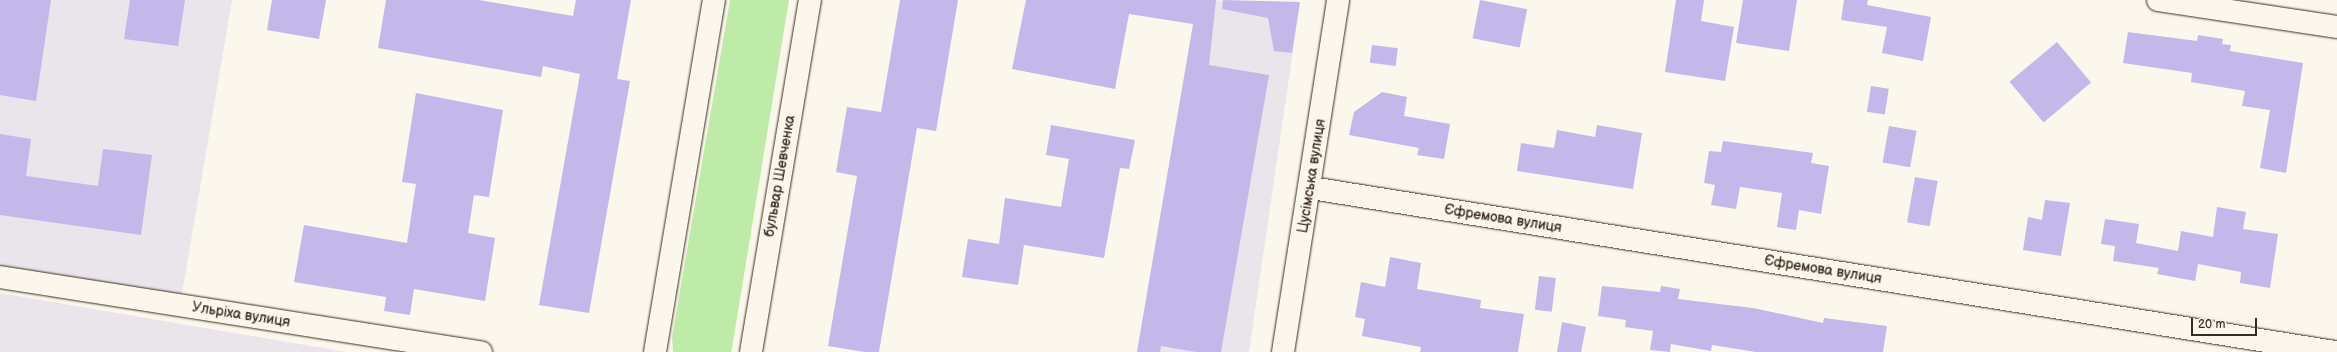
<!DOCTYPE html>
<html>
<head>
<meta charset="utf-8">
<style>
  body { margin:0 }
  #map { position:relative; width:2337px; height:352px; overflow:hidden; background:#fbf7ec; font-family:"Balsamiq Sans",sans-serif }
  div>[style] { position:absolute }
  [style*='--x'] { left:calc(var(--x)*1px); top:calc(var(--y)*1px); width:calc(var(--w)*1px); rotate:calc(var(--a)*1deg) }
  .built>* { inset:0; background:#eae4eb }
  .green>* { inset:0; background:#bfeba9 }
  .building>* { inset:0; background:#c2b8ea; transform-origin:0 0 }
  .roads { filter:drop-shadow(0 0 1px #3b2a1e) drop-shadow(0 0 1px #3b2a1e) }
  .minor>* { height:22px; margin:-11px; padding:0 11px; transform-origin:11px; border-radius:11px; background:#fbf7ec }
  .major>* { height:22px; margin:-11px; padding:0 11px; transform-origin:11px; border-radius:11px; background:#fbf7ec }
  span { translate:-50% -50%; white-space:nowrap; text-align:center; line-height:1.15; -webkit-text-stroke:3.5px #fbf7ec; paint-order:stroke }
  .street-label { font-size:14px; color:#3b2a1e }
  .scale { position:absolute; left:2191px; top:318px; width:66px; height:18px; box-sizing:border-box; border:2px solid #3b2a1e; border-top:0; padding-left:5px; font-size:12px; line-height:14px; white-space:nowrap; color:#3b2a1e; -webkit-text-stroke:3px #fbf7ec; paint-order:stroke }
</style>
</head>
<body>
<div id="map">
  <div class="built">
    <div style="clip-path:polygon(0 0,232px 0,180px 305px,0 267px)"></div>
    <div style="clip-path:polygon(1198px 0,1300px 2px,1249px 352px,1137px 352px)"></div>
    <div style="clip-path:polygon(0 293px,346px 352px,0 352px)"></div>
  </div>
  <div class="green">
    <div style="clip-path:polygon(730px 0,789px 0,732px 348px,731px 352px,673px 352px,672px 337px)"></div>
  </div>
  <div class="building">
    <div style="clip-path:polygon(0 0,51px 0,36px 101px,0 95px)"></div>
    <div style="clip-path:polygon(130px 0,185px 0,178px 46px,124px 39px)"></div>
    <div style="clip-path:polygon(272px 0,326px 0,319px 39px,267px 30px)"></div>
    <div style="clip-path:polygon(386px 0,479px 0,573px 16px,576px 0,631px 0,617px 79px,630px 81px,589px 313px,539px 305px,580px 74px,543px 66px,541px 77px,378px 48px)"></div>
    <div style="clip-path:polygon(900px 0,958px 0,936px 131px,917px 128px,879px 352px,865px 352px,828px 346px,857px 176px,836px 172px,847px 107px,881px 112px)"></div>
    <div style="clip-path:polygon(1026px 0,1216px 0,1209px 65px,1269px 75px,1221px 352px,1196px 352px,1161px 346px,1160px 352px,1137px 352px,1193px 24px,1129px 14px,1115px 89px,1012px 69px)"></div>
    <div style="clip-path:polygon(1223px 0,1300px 2px,1292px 53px,1274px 51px,1268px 18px,1222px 9px)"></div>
    <div style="left:1480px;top:0;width:48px;height:39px;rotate:11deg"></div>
    <div style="clip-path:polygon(1676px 0,1704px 0,1701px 21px,1734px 27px,1725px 81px,1665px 72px)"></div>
    <div style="clip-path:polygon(1743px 0,1797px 0,1789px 51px,1736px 43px)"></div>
    <div style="clip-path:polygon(1844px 0,1868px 0,1867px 5px,1931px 17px,1923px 61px,1882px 53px,1887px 27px,1841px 20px)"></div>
    <div style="clip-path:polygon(2128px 32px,2197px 41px,2198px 35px,2223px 39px,2222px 44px,2231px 45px,2230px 51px,2303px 63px,2286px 173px,2260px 168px,2270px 110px,2242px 106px,2245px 91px,2191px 82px,2192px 73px,2123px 63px)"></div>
    <div style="left:2057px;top:42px;width:53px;height:62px;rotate:50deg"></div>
    <div style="left:1372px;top:45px;width:26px;height:18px;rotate:7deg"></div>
    <div style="left:1871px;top:86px;width:18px;height:26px;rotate:9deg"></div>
    <div style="clip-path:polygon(1382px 92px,1407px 97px,1404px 116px,1450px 124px,1444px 159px,1417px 155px,1419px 148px,1349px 135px,1354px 112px)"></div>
    <div style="clip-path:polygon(416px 93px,503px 110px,489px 197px,474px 195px,468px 233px,495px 238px,485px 301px,414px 289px,410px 315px,384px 311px,386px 297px,294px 282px,304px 225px,407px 243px,416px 184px,402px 182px)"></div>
    <div style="clip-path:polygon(1051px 125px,1135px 140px,1129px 169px,1120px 168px,1104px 258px,1024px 245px,1018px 285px,962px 277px,968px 239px,999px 244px,1005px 198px,1061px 207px,1069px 159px,1046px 155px)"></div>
    <div style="clip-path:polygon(1597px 125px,1642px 133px,1633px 189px,1517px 171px,1521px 143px,1554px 148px,1557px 130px,1595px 137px)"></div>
    <div style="left:1889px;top:126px;width:28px;height:37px;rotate:10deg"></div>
    <div style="clip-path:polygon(0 134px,31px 139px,26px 176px,98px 186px,103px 149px,152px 155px,141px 235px,0 215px)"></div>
    <div style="clip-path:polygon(1723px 141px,1813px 153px,1811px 163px,1829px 166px,1821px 214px,1799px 210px,1796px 230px,1777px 227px,1782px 193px,1740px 187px,1736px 209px,1711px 205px,1715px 185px,1704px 183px,1709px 151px,1721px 152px)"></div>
    <div style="left:1915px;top:177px;width:23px;height:46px;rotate:10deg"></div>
    <div style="clip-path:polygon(2045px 200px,2070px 203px,2061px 256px,2023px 250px,2028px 217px,2042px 220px)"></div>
    <div style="clip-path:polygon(2217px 207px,2246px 212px,2243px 229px,2278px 234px,2270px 288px,2240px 283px,2241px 272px,2198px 264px,2195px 281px,2157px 274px,2159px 268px,2113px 261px,2115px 246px,2101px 244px,2105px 219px,2139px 224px,2136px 243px,2178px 251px,2181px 231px,2213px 237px)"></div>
    <div style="clip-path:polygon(1390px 257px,1421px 263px,1417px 289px,1481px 300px,1480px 308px,1524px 314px,1518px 352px,1420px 352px,1421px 347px,1362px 336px,1365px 319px,1355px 317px,1361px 282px,1385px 287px)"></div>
    <div style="left:1539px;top:276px;width:17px;height:34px;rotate:7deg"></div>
    <div style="clip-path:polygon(1602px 286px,1660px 292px,1661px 286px,1680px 289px,1678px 299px,1753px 308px,1823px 323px,1824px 318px,1887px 326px,1883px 352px,1756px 352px,1712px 345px,1711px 351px,1671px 344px,1670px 352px,1650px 350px,1653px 331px,1625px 327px,1626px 320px,1598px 316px)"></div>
    <div style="clip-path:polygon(1562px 322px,1586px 327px,1581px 352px,1557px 352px)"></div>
  </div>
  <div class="roads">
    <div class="minor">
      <div style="--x:2158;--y:0;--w:181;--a:8.6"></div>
      <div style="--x:1311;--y:188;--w:1037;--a:9.1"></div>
      <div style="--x:0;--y:277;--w:487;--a:8.9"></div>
      <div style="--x:1283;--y:352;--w:356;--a:-81.1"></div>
    </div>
    <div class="major">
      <div style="--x:655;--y:352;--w:357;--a:-80.5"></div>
      <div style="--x:751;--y:352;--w:357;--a:-80.5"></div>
    </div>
  </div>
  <div class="street-label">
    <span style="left:780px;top:176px;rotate:-80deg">бульвар Шевченка</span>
    <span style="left:1312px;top:176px;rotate:-81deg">Цусімська вулиця</span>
    <span style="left:1503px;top:219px;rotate:9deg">Єфремова вулиця</span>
    <span style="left:1823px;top:270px;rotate:9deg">Єфремова вулиця</span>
    <span style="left:241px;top:315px;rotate:9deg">Ульріха вулиця</span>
  </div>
  <div class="scale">20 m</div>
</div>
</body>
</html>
